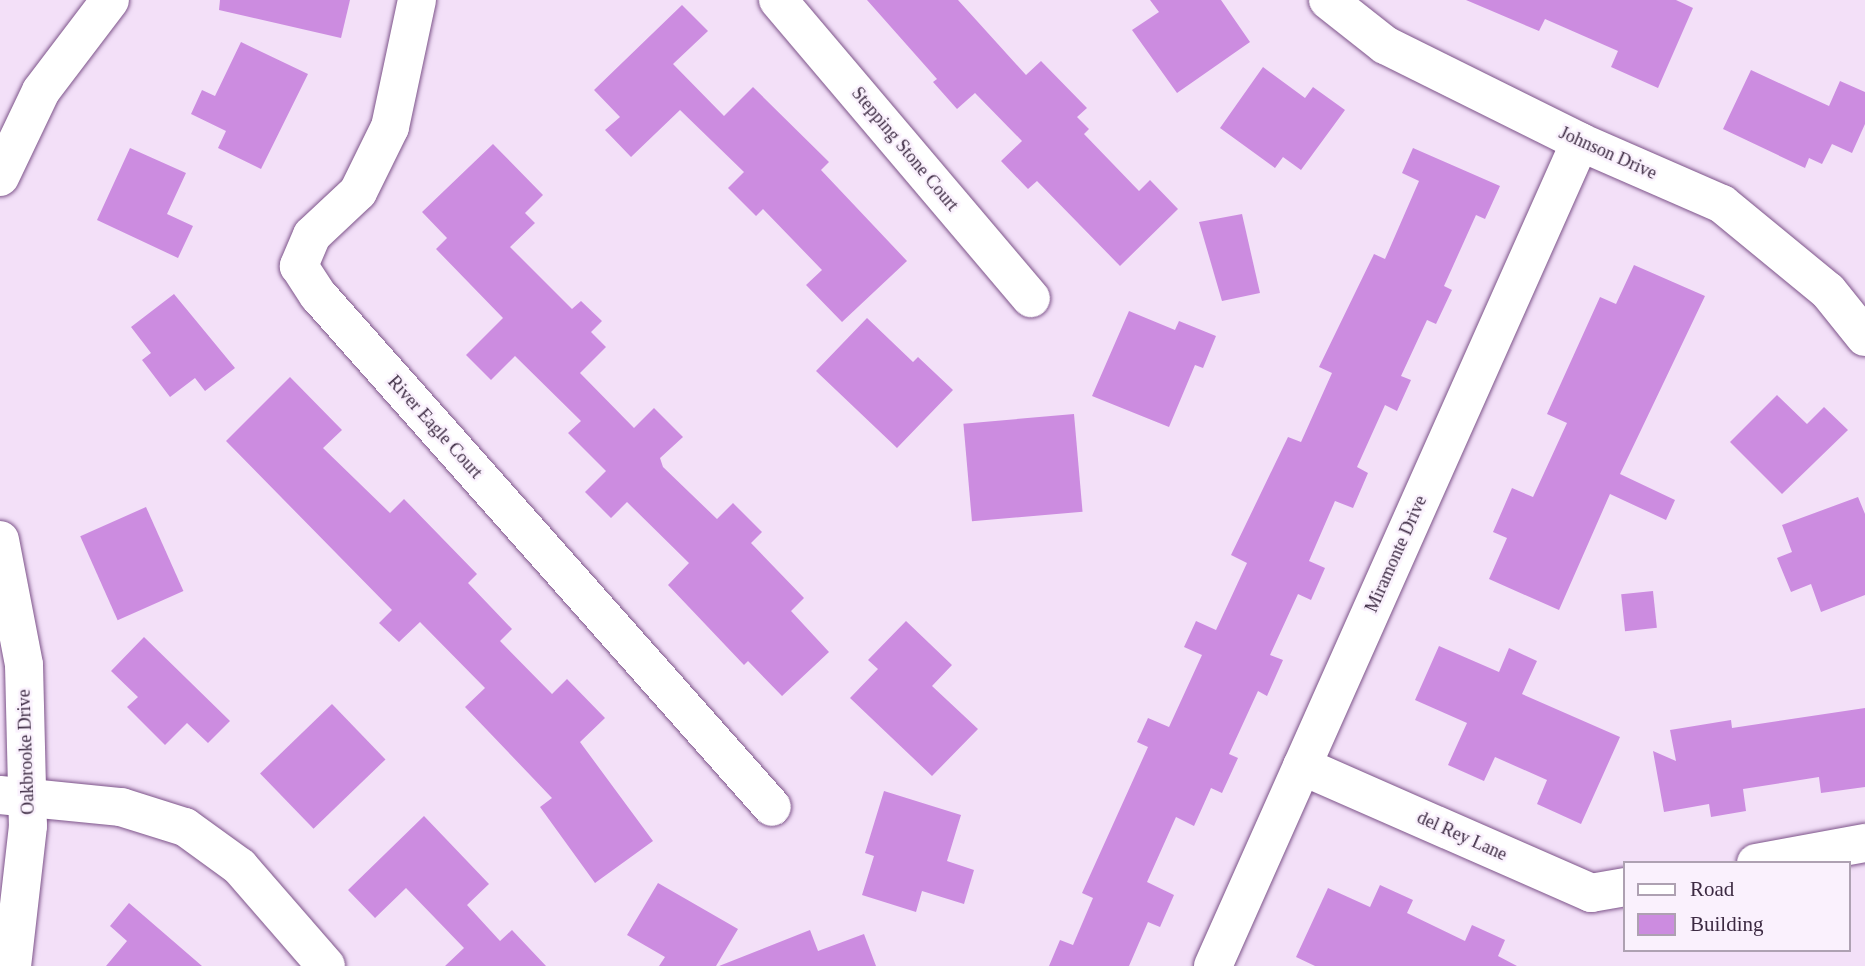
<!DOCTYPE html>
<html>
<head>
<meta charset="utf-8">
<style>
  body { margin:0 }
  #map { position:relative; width:1865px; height:966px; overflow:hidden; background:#f3e0f8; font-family:Georgia,serif }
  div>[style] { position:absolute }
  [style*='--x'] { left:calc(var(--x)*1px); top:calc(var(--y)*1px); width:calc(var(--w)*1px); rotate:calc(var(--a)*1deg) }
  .building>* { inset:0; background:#cc8ce0; transform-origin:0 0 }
  .roads { filter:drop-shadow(0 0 2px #7d548a) drop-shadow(0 0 2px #7d548a) }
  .minor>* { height:38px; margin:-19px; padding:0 19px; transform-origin:19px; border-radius:19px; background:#fff }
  span { translate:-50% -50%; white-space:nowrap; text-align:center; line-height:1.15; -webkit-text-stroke:5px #faf1fd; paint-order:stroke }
  .street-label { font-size:18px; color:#3c2a42 }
  .legend { position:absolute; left:1623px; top:861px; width:228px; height:91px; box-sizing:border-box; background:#faf1fd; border:2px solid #aea1b2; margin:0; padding:9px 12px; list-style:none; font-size:21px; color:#3c2a42 }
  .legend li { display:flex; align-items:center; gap:14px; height:35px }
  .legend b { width:35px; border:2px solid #aea1b2 }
</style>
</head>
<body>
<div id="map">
  <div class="building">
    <div style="clip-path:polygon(220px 0,350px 0,341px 38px,219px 10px)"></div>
    <div style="clip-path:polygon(867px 0,958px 0,1026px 75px,1041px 61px,1087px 108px,1077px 117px,1089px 129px,1084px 134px,1139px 191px,1150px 180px,1178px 209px,1120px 266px,1037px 181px,1028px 189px,1001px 161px,1022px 141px,975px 93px,957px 109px,933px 82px,937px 79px)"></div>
    <div style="clip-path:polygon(1150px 0,1221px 0,1250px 42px,1177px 93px,1132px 30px,1159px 12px)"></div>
    <div style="clip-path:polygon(1466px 0,1676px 0,1693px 8px,1658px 88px,1611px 67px,1618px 51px,1545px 19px,1539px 31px)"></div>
    <div style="clip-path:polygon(682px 5px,708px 31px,673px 64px,724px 116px,753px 87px,829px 162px,821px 170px,907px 261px,842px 322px,806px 285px,822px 270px,763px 209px,756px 216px,728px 188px,744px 172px,680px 110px,631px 157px,605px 130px,620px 117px,594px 90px)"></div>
    <div style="clip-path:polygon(241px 42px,308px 74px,261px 169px,218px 148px,226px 131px,191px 114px,202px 90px,215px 96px)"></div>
    <div style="clip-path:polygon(1263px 67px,1305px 98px,1313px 87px,1345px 110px,1301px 170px,1283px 157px,1275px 168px,1220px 128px)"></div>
    <div style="clip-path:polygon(1751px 70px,1829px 106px,1840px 81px,1865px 92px,1865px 124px,1852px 153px,1832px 144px,1822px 164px,1809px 158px,1805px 168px,1723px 129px)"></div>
    <div style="clip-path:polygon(493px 144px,543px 195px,525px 213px,535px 223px,510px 247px,572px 309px,581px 301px,602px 321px,591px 332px,606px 347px,580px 373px,634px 428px,654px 408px,683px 437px,660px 458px,663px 467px,717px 519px,733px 503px,762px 532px,751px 543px,804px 598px,791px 611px,829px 652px,782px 696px,748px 661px,744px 665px,668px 585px,689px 563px,627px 502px,611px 518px,585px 492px,606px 471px,568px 433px,581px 421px,515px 356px,491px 380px,466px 355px,503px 318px,436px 249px,447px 238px,422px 212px)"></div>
    <div style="clip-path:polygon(130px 148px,186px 173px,167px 214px,193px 226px,178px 258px,97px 220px)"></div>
    <div style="clip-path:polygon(1413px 148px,1500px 186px,1485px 219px,1476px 215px,1444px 286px,1452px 290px,1436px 324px,1427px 320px,1401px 376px,1411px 380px,1397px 411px,1385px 405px,1357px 467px,1368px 473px,1353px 508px,1335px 501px,1309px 561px,1325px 568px,1311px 600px,1298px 594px,1270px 655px,1283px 660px,1267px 696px,1258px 691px,1229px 754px,1238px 758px,1222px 793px,1211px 788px,1194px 826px,1176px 817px,1147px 882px,1174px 895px,1160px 927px,1148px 922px,1129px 966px,1049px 966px,1060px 940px,1073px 945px,1093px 898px,1082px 893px,1148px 747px,1137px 742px,1148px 718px,1169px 727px,1202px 655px,1184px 647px,1196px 621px,1216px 630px,1247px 563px,1231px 555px,1288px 437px,1301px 442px,1332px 373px,1319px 367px,1374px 254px,1385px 259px,1419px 181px,1402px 173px)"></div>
    <div style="clip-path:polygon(1242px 214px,1260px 293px,1222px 301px,1199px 222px)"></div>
    <div style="clip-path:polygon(1634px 265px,1705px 296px,1620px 474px,1675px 500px,1666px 520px,1610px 494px,1559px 610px,1489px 579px,1507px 538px,1493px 532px,1512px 488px,1533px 497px,1567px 423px,1547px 414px,1600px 297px,1616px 304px)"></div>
    <div style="clip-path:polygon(174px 294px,235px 368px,205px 391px,195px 378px,170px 397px,142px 360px,151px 353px,131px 327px)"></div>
    <div style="clip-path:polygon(1129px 311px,1175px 330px,1179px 321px,1216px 336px,1203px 368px,1195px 365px,1169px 427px,1092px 396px)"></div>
    <div style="clip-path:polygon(867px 318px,913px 362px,918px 357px,953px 390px,897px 448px,816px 371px)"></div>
    <div style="clip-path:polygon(290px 377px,342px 430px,323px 448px,390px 513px,404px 499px,477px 574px,468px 583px,512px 629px,500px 641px,552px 694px,567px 679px,605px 718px,580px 742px,653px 841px,595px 883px,540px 807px,552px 798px,465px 707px,485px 688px,420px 622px,399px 642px,379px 623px,392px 610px,226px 441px)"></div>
    <div style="clip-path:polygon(1777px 395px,1807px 424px,1824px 407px,1848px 430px,1782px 494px,1730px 442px)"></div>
    <div style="left:1074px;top:414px;width:98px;height:111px;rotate:85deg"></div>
    <div style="clip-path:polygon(1858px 497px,1865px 514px,1865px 595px,1821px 612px,1811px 584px,1791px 592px,1777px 558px,1792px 552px,1782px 525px)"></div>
    <div style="left:146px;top:507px;width:92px;height:72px;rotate:66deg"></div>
    <div style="left:1653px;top:591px;width:37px;height:32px;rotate:84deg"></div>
    <div style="clip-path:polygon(906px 621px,952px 665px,932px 686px,978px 729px,932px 776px,850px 698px,878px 669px,868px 660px)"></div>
    <div style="clip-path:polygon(144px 637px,230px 721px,208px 743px,187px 723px,165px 745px,127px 707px,138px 697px,111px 671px)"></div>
    <div style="clip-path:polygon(1439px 646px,1499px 672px,1509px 648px,1537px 661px,1522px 694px,1620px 737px,1581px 824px,1537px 804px,1547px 780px,1495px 757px,1484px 781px,1448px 765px,1467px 723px,1415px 700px)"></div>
    <div style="left:332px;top:704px;width:77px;height:100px;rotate:46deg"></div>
    <div style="clip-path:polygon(1865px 708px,1865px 787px,1821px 793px,1819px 777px,1743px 789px,1746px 811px,1711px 817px,1709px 804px,1664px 812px,1653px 751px,1676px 761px,1670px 730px,1731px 720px,1732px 728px)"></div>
    <div style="clip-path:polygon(884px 791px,961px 815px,947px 861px,974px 870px,964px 904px,922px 891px,916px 912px,862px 895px,874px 856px,865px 853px)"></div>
    <div style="clip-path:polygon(424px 816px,489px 884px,467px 905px,500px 941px,512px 930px,546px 966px,445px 966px,464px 948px,406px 888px,375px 918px,348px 890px)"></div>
    <div style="clip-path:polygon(658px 883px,738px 929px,716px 966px,659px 966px,665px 957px,627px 935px)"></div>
    <div style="clip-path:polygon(1380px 885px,1413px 900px,1407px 913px,1465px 941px,1472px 925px,1505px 940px,1498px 956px,1517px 966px,1315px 966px,1296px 957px,1328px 888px,1370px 907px)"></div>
    <div style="clip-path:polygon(129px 903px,202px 966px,106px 966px,127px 941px,110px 926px)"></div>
    <div style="clip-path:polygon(810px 930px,818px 951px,864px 934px,876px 966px,719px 966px)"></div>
  </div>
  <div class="roads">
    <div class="minor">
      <div style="--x:417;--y:0;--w:130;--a:102"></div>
      <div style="--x:390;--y:127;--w:72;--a:116.2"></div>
      <div style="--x:358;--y:192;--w:63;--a:136.9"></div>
      <div style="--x:312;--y:235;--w:34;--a:113"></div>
      <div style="--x:299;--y:266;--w:35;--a:57"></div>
      <div style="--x:318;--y:295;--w:684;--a:48.44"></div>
      <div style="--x:778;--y:0;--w:391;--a:49.7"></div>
      <div style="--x:1328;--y:0;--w:73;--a:38.3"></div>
      <div style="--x:1385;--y:45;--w:218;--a:26.4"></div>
      <div style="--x:1580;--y:142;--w:155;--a:23.6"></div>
      <div style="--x:1722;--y:204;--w:137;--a:39.4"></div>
      <div style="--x:1828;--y:291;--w:59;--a:51.2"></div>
      <div style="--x:0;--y:177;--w:95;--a:-64.5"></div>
      <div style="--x:41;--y:91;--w:114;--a:-52.8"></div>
      <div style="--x:0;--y:540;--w:127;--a:79.1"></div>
      <div style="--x:24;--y:665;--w:161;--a:88.6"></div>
      <div style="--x:28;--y:826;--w:141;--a:96.5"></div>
      <div style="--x:1302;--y:766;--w:316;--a:23.7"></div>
      <div style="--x:1591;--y:893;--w:35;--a:-10"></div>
      <div style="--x:0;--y:795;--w:122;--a:5.7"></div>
      <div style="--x:121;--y:807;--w:67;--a:17.4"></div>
      <div style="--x:185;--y:827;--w:68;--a:36"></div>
      <div style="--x:240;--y:867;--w:131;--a:49"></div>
      <div style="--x:1756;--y:863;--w:111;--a:-10.4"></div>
      <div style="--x:1213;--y:966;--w:902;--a:-65.99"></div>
    </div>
  </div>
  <div class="street-label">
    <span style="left:905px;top:149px;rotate:50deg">Stepping Stone Court</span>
    <span style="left:1608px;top:153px;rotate:24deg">Johnson Drive</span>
    <span style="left:435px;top:427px;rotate:48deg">River Eagle Court</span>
    <span style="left:1396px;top:554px;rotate:-66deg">Miramonte Drive</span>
    <span style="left:26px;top:752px;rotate:-92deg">Oakbrooke Drive</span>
    <span style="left:1462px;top:836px;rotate:24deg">del Rey Lane</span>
  </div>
  <ul class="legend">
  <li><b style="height:9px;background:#fff"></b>Road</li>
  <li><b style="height:19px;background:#cc8ce0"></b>Building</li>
  </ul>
</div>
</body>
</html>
